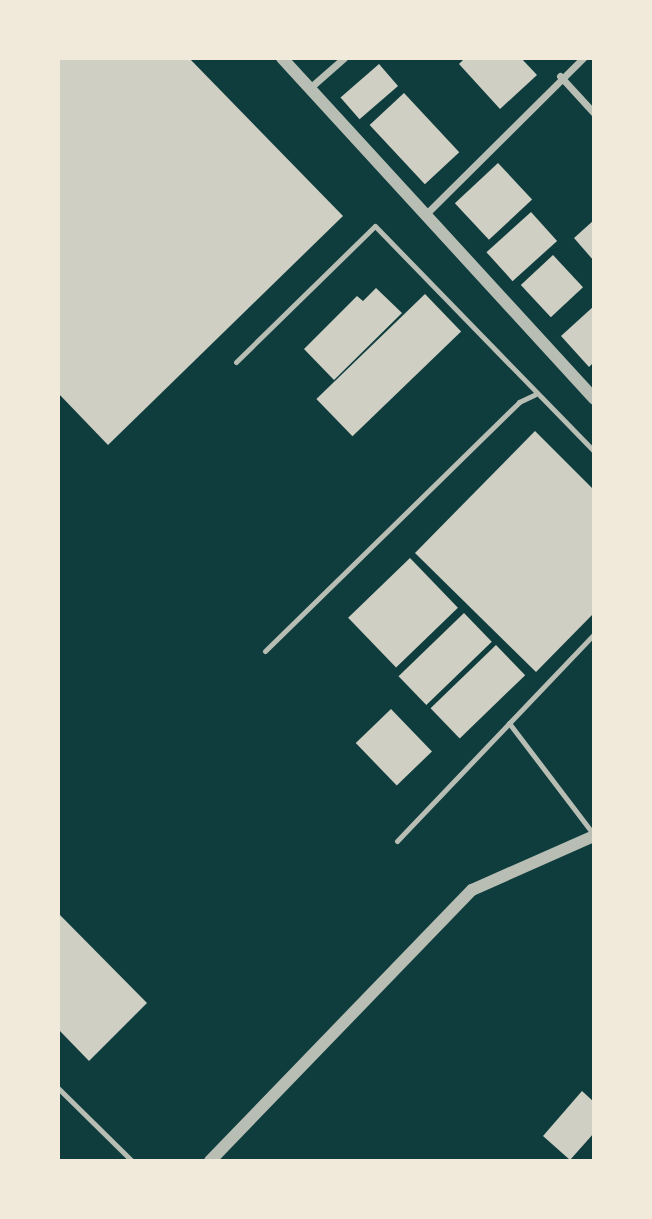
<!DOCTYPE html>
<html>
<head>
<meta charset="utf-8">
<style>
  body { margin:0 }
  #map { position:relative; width:652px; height:1219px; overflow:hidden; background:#0f3d3e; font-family:Cabin,sans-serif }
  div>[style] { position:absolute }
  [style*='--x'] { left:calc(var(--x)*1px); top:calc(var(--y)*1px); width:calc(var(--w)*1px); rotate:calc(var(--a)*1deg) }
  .building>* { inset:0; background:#cfcfc3; transform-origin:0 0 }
  .service>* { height:5px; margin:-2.5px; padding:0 2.5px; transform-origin:2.5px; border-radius:2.5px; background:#b8beb3 }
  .minor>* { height:7px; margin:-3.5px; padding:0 3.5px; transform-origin:3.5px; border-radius:3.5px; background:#b8beb3 }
  .tertiary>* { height:12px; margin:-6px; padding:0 6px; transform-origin:6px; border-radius:6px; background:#b8beb3 }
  span { translate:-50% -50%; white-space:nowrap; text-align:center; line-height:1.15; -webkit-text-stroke:7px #f1e9da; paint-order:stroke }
  .frame { position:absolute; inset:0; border:60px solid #f1e9da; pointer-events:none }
</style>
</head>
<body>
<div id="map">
  <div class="building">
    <div style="clip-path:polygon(58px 58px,189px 58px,343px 216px,108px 445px,58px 393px)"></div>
    <div style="clip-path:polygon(465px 58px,521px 58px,537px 75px,500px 109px,459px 64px)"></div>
    <div style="left:379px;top:64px;width:29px;height:51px;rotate:49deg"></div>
    <div style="left:404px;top:93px;width:81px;height:47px;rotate:47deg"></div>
    <div style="left:498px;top:163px;width:50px;height:59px;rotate:47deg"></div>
    <div style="left:531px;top:212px;width:39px;height:60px;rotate:48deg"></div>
    <div style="clip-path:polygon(594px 220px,594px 261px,574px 238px)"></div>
    <div style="left:553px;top:255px;width:44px;height:44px;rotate:47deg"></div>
    <div style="clip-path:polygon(376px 288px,402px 313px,334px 380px,304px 349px,357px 296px,363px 301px)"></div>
    <div style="left:425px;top:294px;width:52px;height:151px;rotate:46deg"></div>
    <div style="clip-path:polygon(594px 306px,594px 362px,589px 367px,561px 336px)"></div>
    <div style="clip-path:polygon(535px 431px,594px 490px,594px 613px,536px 672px,415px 553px)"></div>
    <div style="left:410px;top:558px;width:69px;height:86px;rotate:46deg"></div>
    <div style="left:464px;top:613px;width:40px;height:91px;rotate:46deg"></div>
    <div style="left:496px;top:645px;width:42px;height:91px;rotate:46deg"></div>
    <div style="left:391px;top:709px;width:59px;height:49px;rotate:46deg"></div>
    <div style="clip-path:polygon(58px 913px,147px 1003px,89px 1061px,58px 1029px)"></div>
    <div style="clip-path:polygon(582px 1091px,594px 1102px,594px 1133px,570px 1160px,543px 1136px)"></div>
  </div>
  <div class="service">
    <div style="--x:236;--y:362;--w:194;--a:-44.4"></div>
    <div style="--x:375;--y:226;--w:314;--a:45.8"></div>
    <div style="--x:265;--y:651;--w:356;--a:-44.4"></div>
    <div style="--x:519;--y:402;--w:17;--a:-25"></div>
    <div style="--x:509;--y:723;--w:141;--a:52.8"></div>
    <div style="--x:397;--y:841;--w:286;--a:-46.4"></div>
    <div style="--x:58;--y:1088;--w:104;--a:44.6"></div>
  </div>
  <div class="minor">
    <div style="--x:560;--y:76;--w:50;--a:47.4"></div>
    <div style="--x:312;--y:86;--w:43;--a:-41.2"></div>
    <div style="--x:425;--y:215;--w:223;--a:-44.8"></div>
  </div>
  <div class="tertiary">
    <div style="--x:282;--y:58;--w:462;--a:47.5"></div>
    <div style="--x:210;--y:1161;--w:377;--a:-46"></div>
    <div style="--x:472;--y:890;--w:133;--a:-23.9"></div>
  </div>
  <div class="frame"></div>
</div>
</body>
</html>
